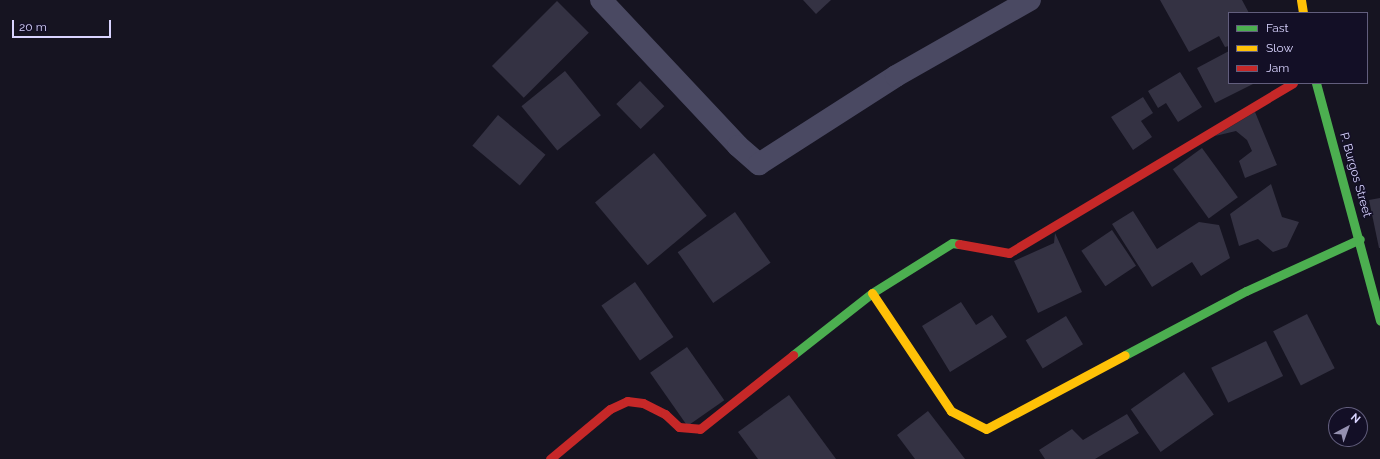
<!DOCTYPE html>
<html>
<head>
<meta charset="utf-8">
<style>
  body { margin:0 }
  #map { position:relative; width:1380px; height:459px; overflow:hidden; background:#161421; font-family:Raleway,sans-serif }
  div>[style] { position:absolute }
  [style*='--x'] { left:calc(var(--x)*1px); top:calc(var(--y)*1px); width:calc(var(--w)*1px); rotate:calc(var(--a)*1deg) }
  .building>* { inset:0; background:#343243; transform-origin:0 0 }
  .street>* { height:22px; margin:-11px; padding:0 11px; transform-origin:11px; border-radius:11px; background:#4a4962 }
  .fast>* { height:9px; margin:-4.5px; padding:0 4.5px; transform-origin:4.5px; border-radius:4.5px; background:#4caf50 }
  .slow>* { height:9px; margin:-4.5px; padding:0 4.5px; transform-origin:4.5px; border-radius:4.5px; background:#ffc107 }
  .jam>* { height:9px; margin:-4.5px; padding:0 4.5px; transform-origin:4.5px; border-radius:4.5px; background:#c62828 }
  span { translate:-50% -50%; white-space:nowrap; text-align:center; line-height:1.15; -webkit-text-stroke:3px #130f26; paint-order:stroke }
  .street-label { font-size:12px; color:#d9d4ff }
  .legend { position:absolute; left:1228px; top:12px; width:140px; height:72px; box-sizing:border-box; background:#130f26; border:1px solid #625e7d; margin:0; padding:5px 7px; list-style:none; font-size:12px; color:#d9d4ff }
  .legend li { display:flex; align-items:center; gap:8px; height:20px }
  .legend b { width:20px; border:1px solid #625e7d }
  .north { position:absolute; left:1328px; top:407px; width:40px; height:40px; box-sizing:border-box; background:#130f26; border:1px solid #625e7d; border-radius:50%; rotate:41deg; font-size:11px; font-weight:700; line-height:16px; text-align:center; color:#d9d4ff }
  .north::after { content:''; display:block; margin:auto; width:14px; height:18px; background:#9591b1; clip-path:polygon(50% 0,100% 100%,50% 72%,0 100%) }
  .scale { position:absolute; left:12px; top:20px; width:99px; height:18px; box-sizing:border-box; border:2px solid #d9d4ff; border-top:0; padding-left:5px; font-size:12px; line-height:14px; white-space:nowrap; color:#d9d4ff; -webkit-text-stroke:3px #130f26; paint-order:stroke }
</style>
</head>
<body>
<div id="map">
  <div class="building">
    <div style="clip-path:polygon(803px 0,831px 0,816px 14px)"></div>
    <div style="clip-path:polygon(1160px 0,1242px 0,1249px 13px,1229px 13px,1229px 46px,1225px 47px,1219px 36px,1189px 52px)"></div>
    <div style="left:557px;top:1px;width:45px;height:92px;rotate:45deg"></div>
    <div style="clip-path:polygon(1229px 51px,1229px 83px,1255px 83px,1215px 103px,1197px 68px)"></div>
    <div style="left:565px;top:71px;width:57px;height:56px;rotate:51deg"></div>
    <div style="clip-path:polygon(1180px 72px,1202px 107px,1178px 122px,1166px 103px,1158px 108px,1148px 91px)"></div>
    <div style="left:640px;top:81px;width:35px;height:33px;rotate:46deg"></div>
    <div style="clip-path:polygon(1143px 97px,1153px 113px,1141px 121px,1152px 137px,1133px 150px,1111px 117px)"></div>
    <div style="clip-path:polygon(1255px 112px,1277px 165px,1245px 178px,1239px 161px,1252px 151px,1247px 140px,1236px 131px,1215px 136px)"></div>
    <div style="left:498px;top:115px;width:62px;height:40px;rotate:40deg"></div>
    <div style="left:1202px;top:148px;width:61px;height:36px;rotate:54deg"></div>
    <div style="left:654px;top:153px;width:82px;height:77px;rotate:50deg"></div>
    <div style="clip-path:polygon(1271px 184px,1282px 217px,1299px 222px,1287px 247px,1273px 252px,1258px 239px,1239px 246px,1230px 214px)"></div>
    <div style="clip-path:polygon(1380px 198px,1380px 248px,1379px 248px,1369px 200px)"></div>
    <div style="clip-path:polygon(1133px 211px,1157px 249px,1199px 222px,1219px 225px,1230px 258px,1201px 276px,1192px 262px,1152px 287px,1112px 224px)"></div>
    <div style="left:735px;top:212px;width:62px;height:70px;rotate:55deg"></div>
    <div style="left:1112px;top:230px;width:43px;height:37px;rotate:56deg"></div>
    <div style="clip-path:polygon(1055px 233px,1082px 292px,1038px 313px,1014px 261px,1054px 243px)"></div>
    <div style="left:635px;top:282px;width:67px;height:41px;rotate:55deg"></div>
    <div style="clip-path:polygon(961px 302px,976px 325px,992px 315px,1007px 337px,950px 372px,922px 326px)"></div>
    <div style="left:1307px;top:314px;width:61px;height:38px;rotate:63deg"></div>
    <div style="left:1066px;top:316px;width:33px;height:47px;rotate:59deg"></div>
    <div style="left:1266px;top:341px;width:39px;height:61px;rotate:64deg"></div>
    <div style="left:687px;top:347px;width:65px;height:45px;rotate:55deg"></div>
    <div style="left:1184px;top:372px;width:52px;height:65px;rotate:55deg"></div>
    <div style="clip-path:polygon(789px 395px,836px 459px,758px 459px,738px 432px)"></div>
    <div style="clip-path:polygon(928px 411px,965px 459px,915px 459px,897px 435px)"></div>
    <div style="clip-path:polygon(1127px 414px,1139px 433px,1095px 459px,1045px 459px,1039px 450px,1072px 429px,1083px 440px)"></div>
  </div>
  <div class="street">
    <div style="--x:601;--y:0;--w:200;--a:46.8"></div>
    <div style="--x:738;--y:146;--w:28;--a:41"></div>
    <div style="--x:759;--y:164;--w:163;--a:-32.7"></div>
    <div style="--x:896;--y:76;--w:154;--a:-29.6"></div>
  </div>
  <div class="fast">
    <div style="--x:1316;--y:83;--w:246;--a:74.9"></div>
    <div style="--x:793;--y:355;--w:100;--a:-38.1"></div>
    <div style="--x:872;--y:293;--w:94;--a:-32"></div>
    <div style="--x:952;--y:243;--w:7;--a:8"></div>
    <div style="--x:1125;--y:355;--w:137;--a:-27.9"></div>
    <div style="--x:1246;--y:291;--w:125;--a:-24.5"></div>
  </div>
  <div class="slow">
    <div style="--x:1301;--y:0;--w:13;--a:81"></div>
    <div style="--x:872;--y:293;--w:142;--a:56.2"></div>
    <div style="--x:951;--y:411;--w:39;--a:27"></div>
    <div style="--x:986;--y:429;--w:157;--a:-28"></div>
  </div>
  <div class="jam">
    <div style="--x:959;--y:244;--w:51;--a:10.2"></div>
    <div style="--x:1009;--y:253;--w:331;--a:-30.9"></div>
    <div style="--x:550;--y:459;--w:78;--a:-39.8"></div>
    <div style="--x:610;--y:409;--w:19;--a:-25"></div>
    <div style="--x:627;--y:401;--w:16;--a:7"></div>
    <div style="--x:643;--y:403;--w:25;--a:27"></div>
    <div style="--x:665;--y:414;--w:19;--a:43"></div>
    <div style="--x:679;--y:427;--w:21;--a:5"></div>
    <div style="--x:700;--y:429;--w:119;--a:-38.5"></div>
  </div>
  <div class="street-label">
    <span style="left:1355px;top:175px;rotate:74deg">P. Burgos Street</span>
  </div>
  <ul class="legend">
  <li><b style="height:5px;background:#4caf50"></b>Fast</li>
  <li><b style="height:5px;background:#ffc107"></b>Slow</li>
  <li><b style="height:5px;background:#c62828"></b>Jam</li>
  </ul>
  <div class="north">N</div>
  <div class="scale">20 m</div>
</div>
</body>
</html>
